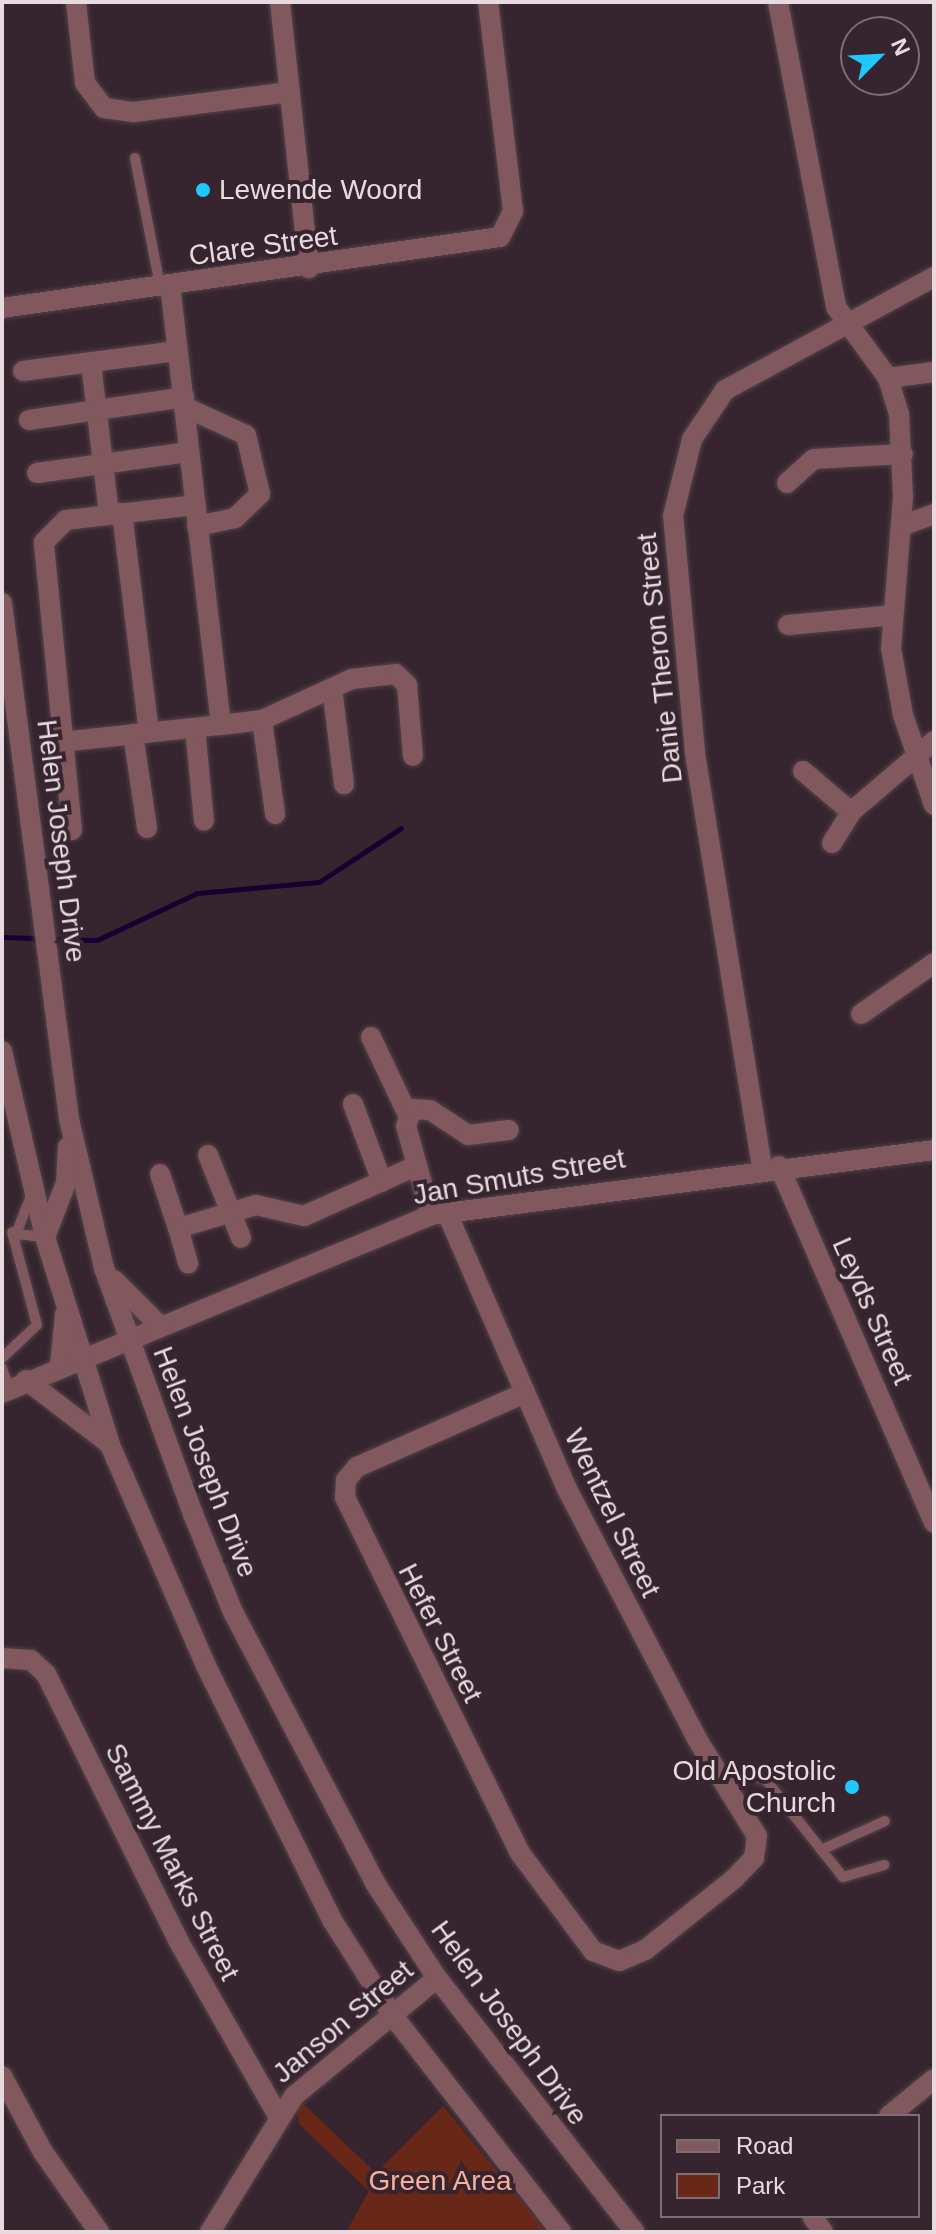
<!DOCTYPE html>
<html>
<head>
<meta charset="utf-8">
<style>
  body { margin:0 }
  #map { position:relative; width:936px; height:2234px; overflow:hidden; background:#36252e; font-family:Arial,sans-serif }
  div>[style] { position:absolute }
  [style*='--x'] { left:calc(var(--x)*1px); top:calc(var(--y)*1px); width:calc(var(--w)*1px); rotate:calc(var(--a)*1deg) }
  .green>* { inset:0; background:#692717 }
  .stream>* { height:5px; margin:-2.5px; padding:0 2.5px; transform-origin:2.5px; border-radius:2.5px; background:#160031 }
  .roads { filter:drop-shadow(0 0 2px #52424a) drop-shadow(0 0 2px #52424a) }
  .service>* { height:10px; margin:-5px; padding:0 5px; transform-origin:5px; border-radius:5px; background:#80585d }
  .minor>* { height:20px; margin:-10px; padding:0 10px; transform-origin:10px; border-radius:10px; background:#80585d }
  .tertiary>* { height:20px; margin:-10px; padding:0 10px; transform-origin:10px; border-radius:10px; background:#80585d }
  .dots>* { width:22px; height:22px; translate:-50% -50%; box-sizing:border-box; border:4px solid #36252e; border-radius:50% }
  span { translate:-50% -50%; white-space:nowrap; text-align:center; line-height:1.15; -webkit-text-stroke:8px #36252e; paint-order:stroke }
  .poi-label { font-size:28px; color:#e7dbe0 }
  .left { translate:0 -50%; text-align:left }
  .right { translate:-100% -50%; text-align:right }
  .street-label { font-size:28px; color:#e7dbe0 }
  .park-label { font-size:28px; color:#f8b09d }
  .frame { position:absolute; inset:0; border:4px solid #e7dbe0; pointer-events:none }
  .legend { position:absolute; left:660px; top:2114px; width:260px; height:104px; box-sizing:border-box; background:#36252e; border:2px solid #7d6e75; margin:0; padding:10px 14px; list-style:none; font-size:24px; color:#e7dbe0 }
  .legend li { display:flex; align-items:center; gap:16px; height:40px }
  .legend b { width:40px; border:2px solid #7d6e75 }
  .north { position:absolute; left:840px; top:16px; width:80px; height:80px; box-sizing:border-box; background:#36252e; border:2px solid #7d6e75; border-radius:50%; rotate:66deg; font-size:22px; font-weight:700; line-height:32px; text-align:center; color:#e7dbe0 }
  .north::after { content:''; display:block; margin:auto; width:28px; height:36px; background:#1fc9fd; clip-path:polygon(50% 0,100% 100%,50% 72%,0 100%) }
</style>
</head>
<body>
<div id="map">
  <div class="green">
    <div style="clip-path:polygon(295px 2096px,376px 2173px,443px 2106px,547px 2232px,346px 2232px,369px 2191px,299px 2124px)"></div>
  </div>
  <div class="stream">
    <div style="--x:2;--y:937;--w:37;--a:2"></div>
    <div style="--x:49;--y:939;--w:48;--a:1.2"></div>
    <div style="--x:97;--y:940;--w:110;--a:-25.2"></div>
    <div style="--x:197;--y:893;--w:122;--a:-5.2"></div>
    <div style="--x:319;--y:882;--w:98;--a:-33.4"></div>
  </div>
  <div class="roads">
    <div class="service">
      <div style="--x:135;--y:158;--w:130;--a:78.9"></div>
      <div style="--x:32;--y:1193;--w:44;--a:111.3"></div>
      <div style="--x:16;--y:1234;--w:29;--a:6"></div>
      <div style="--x:2;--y:1358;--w:48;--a:-43.3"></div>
      <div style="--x:37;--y:1325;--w:96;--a:-105"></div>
      <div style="--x:2;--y:1368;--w:23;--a:72"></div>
      <div style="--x:726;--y:1783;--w:23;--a:-20"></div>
      <div style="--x:748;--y:1775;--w:19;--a:16"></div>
      <div style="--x:766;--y:1780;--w:124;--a:51.6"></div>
      <div style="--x:843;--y:1877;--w:43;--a:-16.3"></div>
      <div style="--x:821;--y:1850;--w:70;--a:-24.4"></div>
    </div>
    <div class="minor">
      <div style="--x:76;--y:2;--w:81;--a:83.7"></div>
      <div style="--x:85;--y:83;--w:31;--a:53"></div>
      <div style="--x:104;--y:108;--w:30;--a:8"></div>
      <div style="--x:134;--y:112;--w:157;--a:-7.3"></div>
      <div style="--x:280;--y:2;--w:268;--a:83.8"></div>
      <div style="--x:778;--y:2;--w:310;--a:79.2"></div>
      <div style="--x:836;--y:307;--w:88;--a:53.8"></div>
      <div style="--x:888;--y:378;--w:38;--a:73"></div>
      <div style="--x:899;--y:414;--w:83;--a:87.2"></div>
      <div style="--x:903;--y:497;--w:151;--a:94.5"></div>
      <div style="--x:891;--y:648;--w:68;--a:79.8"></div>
      <div style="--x:903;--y:715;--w:95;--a:71"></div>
      <div style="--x:2;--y:308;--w:503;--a:-8.11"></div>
      <div style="--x:500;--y:237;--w:29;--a:-63"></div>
      <div style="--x:513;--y:211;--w:210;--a:-96.8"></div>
      <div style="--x:91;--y:363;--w:152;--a:83.2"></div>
      <div style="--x:23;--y:371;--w:156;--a:-7.4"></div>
      <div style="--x:888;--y:378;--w:46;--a:-7.4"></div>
      <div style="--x:185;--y:407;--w:67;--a:24.7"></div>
      <div style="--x:246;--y:435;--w:61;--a:76.7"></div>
      <div style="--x:260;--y:494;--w:35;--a:136"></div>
      <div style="--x:235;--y:518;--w:39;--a:168"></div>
      <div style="--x:29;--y:420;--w:157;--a:-8.4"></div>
      <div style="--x:37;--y:473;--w:152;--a:-7.9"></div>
      <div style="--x:787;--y:483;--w:36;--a:-42"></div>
      <div style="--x:814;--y:459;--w:89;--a:-3.2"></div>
      <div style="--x:122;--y:513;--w:221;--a:83"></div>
      <div style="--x:901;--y:526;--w:35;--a:-20"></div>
      <div style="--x:788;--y:625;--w:105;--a:-5.4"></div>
      <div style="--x:332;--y:688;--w:97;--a:82.9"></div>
      <div style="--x:262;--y:720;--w:95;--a:82.1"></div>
      <div style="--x:221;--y:725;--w:41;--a:-7"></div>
      <div style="--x:262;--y:720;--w:99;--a:-24.5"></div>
      <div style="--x:352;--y:679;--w:44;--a:-6.5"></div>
      <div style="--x:396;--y:674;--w:16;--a:45"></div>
      <div style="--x:407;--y:685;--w:71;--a:85.2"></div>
      <div style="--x:195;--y:728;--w:93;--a:84.5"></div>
      <div style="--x:133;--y:734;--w:95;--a:81.5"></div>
      <div style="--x:61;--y:742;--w:161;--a:-6.1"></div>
      <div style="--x:221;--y:725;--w:441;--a:-96.6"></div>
      <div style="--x:803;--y:771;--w:63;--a:40.5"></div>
      <div style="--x:72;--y:830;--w:289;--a:-95.6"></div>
      <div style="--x:44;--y:542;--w:31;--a:-45"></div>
      <div style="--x:66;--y:520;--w:130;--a:-6.6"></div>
      <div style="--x:832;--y:843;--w:36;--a:-58"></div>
      <div style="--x:851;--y:812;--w:109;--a:-40.5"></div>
      <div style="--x:861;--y:1014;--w:89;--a:-34.9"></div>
      <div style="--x:371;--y:1037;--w:86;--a:64.6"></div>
      <div style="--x:353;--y:1104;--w:83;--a:69.6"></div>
      <div style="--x:208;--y:1155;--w:89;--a:68.3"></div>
      <div style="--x:779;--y:1166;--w:389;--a:66.5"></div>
      <div style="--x:762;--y:1167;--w:420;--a:-99.2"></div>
      <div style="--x:695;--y:752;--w:237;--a:-95.3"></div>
      <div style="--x:673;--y:516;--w:79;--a:-76.1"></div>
      <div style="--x:692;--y:439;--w:59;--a:-56"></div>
      <div style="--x:725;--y:390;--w:238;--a:-28.4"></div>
      <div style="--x:160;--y:1174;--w:57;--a:71.6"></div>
      <div style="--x:178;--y:1228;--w:81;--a:-16.4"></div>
      <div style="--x:256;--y:1205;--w:49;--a:12.9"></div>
      <div style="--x:304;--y:1216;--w:123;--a:-24.1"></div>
      <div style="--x:447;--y:1213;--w:301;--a:66.5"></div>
      <div style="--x:567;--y:1489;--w:282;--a:62.5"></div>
      <div style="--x:697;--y:1739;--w:114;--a:58.3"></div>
      <div style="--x:757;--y:1836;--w:22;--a:98"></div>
      <div style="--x:754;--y:1858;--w:28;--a:134"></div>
      <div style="--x:735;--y:1878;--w:115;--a:141.3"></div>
      <div style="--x:645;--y:1950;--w:28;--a:157"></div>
      <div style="--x:619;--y:1961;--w:28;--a:-159"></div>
      <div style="--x:593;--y:1951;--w:122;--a:-126.7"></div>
      <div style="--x:520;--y:1853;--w:396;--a:-116.2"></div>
      <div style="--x:345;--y:1498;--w:18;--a:-87"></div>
      <div style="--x:346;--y:1480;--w:17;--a:-50"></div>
      <div style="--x:357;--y:1467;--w:184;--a:-23.8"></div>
      <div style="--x:431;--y:1215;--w:92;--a:-105.7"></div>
      <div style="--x:406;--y:1126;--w:18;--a:-71"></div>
      <div style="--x:412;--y:1109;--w:18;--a:3"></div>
      <div style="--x:430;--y:1110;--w:45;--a:33.3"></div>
      <div style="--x:468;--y:1135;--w:41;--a:-7"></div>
      <div style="--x:178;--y:1228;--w:37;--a:74"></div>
      <div style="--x:2;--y:1393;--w:464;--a:-22.5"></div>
      <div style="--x:431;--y:1215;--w:507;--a:-7.36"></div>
      <div style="--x:2;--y:1658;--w:29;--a:4"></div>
      <div style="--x:31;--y:1660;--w:21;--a:43"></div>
      <div style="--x:46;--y:1674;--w:299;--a:63.6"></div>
      <div style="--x:179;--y:1942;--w:202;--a:60.3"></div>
      <div style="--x:2;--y:2076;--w:86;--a:61.7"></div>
      <div style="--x:43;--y:2152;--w:98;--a:55"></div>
      <div style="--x:889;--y:2116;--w:58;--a:-39.4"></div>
      <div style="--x:812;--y:2216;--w:19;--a:55"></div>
      <div style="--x:210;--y:2232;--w:160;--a:-58.3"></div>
      <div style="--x:294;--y:2096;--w:185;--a:-39.5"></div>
    </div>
    <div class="tertiary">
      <div style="--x:2;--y:603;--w:520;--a:82.6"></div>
      <div style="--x:69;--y:1119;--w:153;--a:76.8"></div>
      <div style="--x:104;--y:1268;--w:262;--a:70.1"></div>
      <div style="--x:193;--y:1514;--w:106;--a:67.8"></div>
      <div style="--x:233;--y:1612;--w:306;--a:62.3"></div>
      <div style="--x:375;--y:1883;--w:113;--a:56.9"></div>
      <div style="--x:437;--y:1978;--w:322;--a:52.1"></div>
      <div style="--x:2;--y:1051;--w:191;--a:77"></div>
      <div style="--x:45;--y:1237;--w:218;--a:72.6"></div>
      <div style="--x:110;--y:1445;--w:241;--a:66.5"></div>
      <div style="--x:206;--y:1666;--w:284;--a:63.6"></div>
      <div style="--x:332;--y:1920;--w:114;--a:57.6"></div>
      <div style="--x:393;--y:2016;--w:274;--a:52.1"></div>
      <div style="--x:45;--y:1237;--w:58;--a:-68.7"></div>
      <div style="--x:66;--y:1183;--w:36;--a:-87"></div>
      <div style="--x:114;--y:1280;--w:66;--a:45"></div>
      <div style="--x:60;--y:1365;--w:51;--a:-84.4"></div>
      <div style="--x:26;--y:1380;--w:102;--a:37.4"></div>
    </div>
  </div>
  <div class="dots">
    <div style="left:203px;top:190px;background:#1fc9fd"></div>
    <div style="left:852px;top:1787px;background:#1fc9fd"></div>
  </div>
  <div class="poi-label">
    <span class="left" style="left:219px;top:190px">Lewende Woord</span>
    <span class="right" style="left:836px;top:1787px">Old Apostolic<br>Church</span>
  </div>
  <div class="street-label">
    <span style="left:263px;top:246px;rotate:-8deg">Clare Street</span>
    <span style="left:660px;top:658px;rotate:-96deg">Danie Theron Street</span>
    <span style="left:61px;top:841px;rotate:83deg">Helen Joseph Drive</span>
    <span style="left:519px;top:1177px;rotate:-10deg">Jan Smuts Street</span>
    <span style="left:872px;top:1311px;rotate:66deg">Leyds Street</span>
    <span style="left:205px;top:1462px;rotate:69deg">Helen Joseph Drive</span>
    <span style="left:612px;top:1513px;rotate:64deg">Wentzel Street</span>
    <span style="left:440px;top:1633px;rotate:63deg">Hefer Street</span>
    <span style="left:172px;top:1862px;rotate:63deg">Sammy Marks Street</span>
    <span style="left:343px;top:2022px;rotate:-40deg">Janson Street</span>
    <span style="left:509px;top:2023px;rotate:54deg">Helen Joseph Drive</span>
  </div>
  <div class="park-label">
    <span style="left:440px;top:2181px">Green Area</span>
  </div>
  <div class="frame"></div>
  <ul class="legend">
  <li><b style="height:10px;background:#80585d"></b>Road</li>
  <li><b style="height:22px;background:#692717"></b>Park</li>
  </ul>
  <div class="north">N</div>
</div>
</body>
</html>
